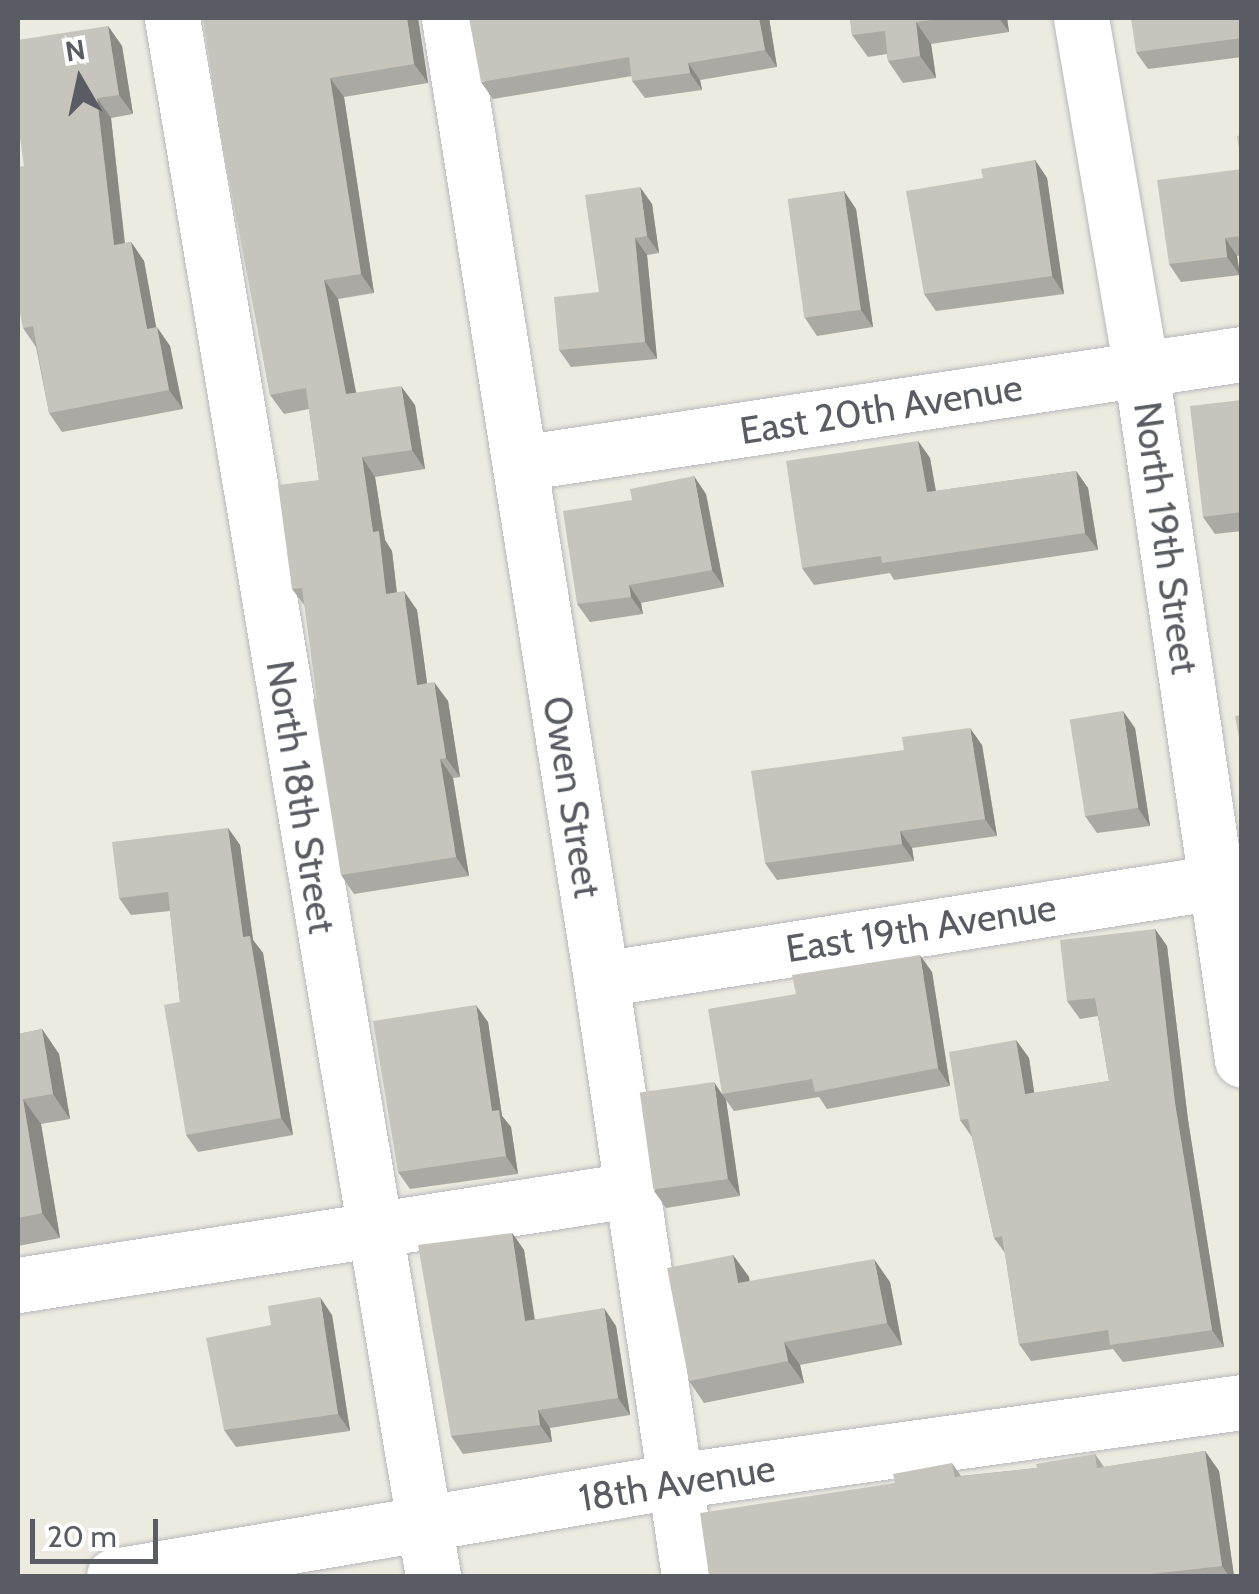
<!DOCTYPE html>
<html>
<head>
<meta charset="utf-8">
<style>
  body { margin:0 }
  #map { position:relative; width:1259px; height:1594px; overflow:hidden; background:#edeae0; font-family:Cabin,sans-serif }
  div>[style] { position:absolute }
  [style*='--x'] { left:calc(var(--x)*1px); top:calc(var(--y)*1px); width:calc(var(--w)*1px); rotate:calc(var(--a)*1deg) }
  .roads { filter:drop-shadow(0 0 2px #b6b8bd) drop-shadow(0 0 2px #b6b8bd) }
  .minor>* { height:55px; margin:-27.5px; padding:0 27.5px; transform-origin:27.5px; border-radius:27.5px; background:#fff }
  .wall>* { inset:0; background:#aba9a3 }
  .shaded-wall>* { inset:0; background:#8b8984 }
  .building>* { inset:0; background:#c7c4bd; transform-origin:0 0 }
  span { translate:-50% -50%; white-space:nowrap; text-align:center; line-height:1.15; -webkit-text-stroke:8px #fff; paint-order:stroke }
  .street-label { font-size:38px; color:#595c62 }
  .frame { position:absolute; inset:0; border:20px solid #595c62; pointer-events:none }
  .north { position:absolute; left:30px; top:30px; width:100px; height:100px; -webkit-text-stroke:8px #fff; paint-order:stroke; rotate:351deg; font-size:28px; font-weight:700; line-height:40px; text-align:center; color:#595c62 }
  .north::after { content:''; display:block; margin:auto; width:35px; height:45px; background:#595c62; clip-path:polygon(50% 0,100% 100%,50% 72%,0 100%) }
  .scale { position:absolute; left:30px; top:1519px; width:128px; height:45px; box-sizing:border-box; border:5px solid #595c62; border-top:0; padding-left:12px; font-size:30px; line-height:35px; white-space:nowrap; color:#595c62; -webkit-text-stroke:8px #fff; paint-order:stroke }
</style>
</head>
<body>
<div id="map">
  <div class="roads">
    <div class="minor">
      <div style="--x:172;--y:18;--w:1580;--a:80.49"></div>
      <div style="--x:449;--y:18;--w:973;--a:81.01"></div>
      <div style="--x:601;--y:979;--w:603;--a:81.61"></div>
      <div style="--x:1081;--y:18;--w:357;--a:80.3"></div>
      <div style="--x:1141;--y:370;--w:697;--a:81.67"></div>
      <div style="--x:520;--y:463;--w:730;--a:-8.59"></div>
      <div style="--x:601;--y:979;--w:649;--a:-8.95"></div>
      <div style="--x:18;--y:1285;--w:619;--a:-8.82"></div>
      <div style="--x:114;--y:1576;--w:568;--a:-9.63"></div>
      <div style="--x:674;--y:1481;--w:573;--a:-7.92"></div>
    </div>
  </div>
  <div class="wall">
    <div style="clip-path:polygon(203px 18px,418px 18px,428px 83px,344px 97px,374px 293px,338px 299px,356px 393px,415px 405px,425px 469px,375px 477px,385px 540px,392px 551px,397px 592px,417px 610px,427px 683px,448px 701px,460px 777px,453px 778px,469px 876px,354px 894px,341px 875px,305px 606px,292px 589px,319px 480px,309px 409px,284px 414px,270px 395px)"></div>
    <div style="clip-path:polygon(769px 18px,777px 67px,700px 80px,702px 90px,645px 98px,632px 81px,632px 76px,493px 99px,481px 82px)"></div>
    <div style="clip-path:polygon(850px 18px,1007px 18px,1009px 32px,931px 44px,936px 78px,903px 83px,888px 61px,887px 54px,868px 57px,852px 35px)"></div>
    <div style="clip-path:polygon(1242px 18px,1242px 57px,1148px 69px,1136px 52px)"></div>
    <div style="clip-path:polygon(108px 26px,122px 46px,133px 114px,111px 118px,125px 243px,131px 242px,144px 261px,156px 327px,170px 346px,183px 409px,62px 432px,49px 413px,36px 347px,23px 328px)"></div>
    <div style="clip-path:polygon(1035px 160px,1047px 178px,1064px 294px,936px 311px,924px 294px,983px 178px)"></div>
    <div style="clip-path:polygon(1242px 169px,1242px 255px,1237px 256px,1240px 275px,1181px 282px,1169px 264px)"></div>
    <div style="clip-path:polygon(844px 191px,856px 209px,873px 327px,817px 336px,805px 318px)"></div>
    <div style="clip-path:polygon(652px 204px,659px 253px,647px 255px,657px 359px,571px 367px,559px 350px,599px 292px)"></div>
    <div style="clip-path:polygon(1242px 400px,1242px 531px,1215px 534px,1203px 517px)"></div>
    <div style="clip-path:polygon(918px 441px,930px 458px,936px 491px,1076px 471px,1088px 488px,1098px 550px,894px 580px,890px 573px,814px 585px,802px 568px)"></div>
    <div style="clip-path:polygon(706px 494px,724px 587px,641px 603px,643px 614px,590px 622px,577px 604px)"></div>
    <div style="clip-path:polygon(1135px 728px,1150px 826px,1097px 833px,1085px 816px)"></div>
    <div style="clip-path:polygon(982px 745px,997px 836px,912px 848px,914px 861px,777px 880px,765px 863px)"></div>
    <div style="clip-path:polygon(228px 828px,240px 845px,253px 940px,263px 953px,293px 1135px,198px 1152px,186px 1135px,180px 1002px,170px 911px,131px 915px,119px 898px)"></div>
    <div style="clip-path:polygon(1155px 929px,1167px 946px,1188px 1120px,1224px 1347px,1123px 1362px,1113px 1349px,1031px 1361px,1019px 1344px,1005px 1253px,994px 1238px,972px 1137px,960px 1120px,1016px 1040px,1029px 1058px,1034px 1093px,1109px 1081px,1098px 1016px,1080px 1019px,1067px 1001px)"></div>
    <div style="clip-path:polygon(932px 972px,950px 1086px,827px 1109px,819px 1097px,734px 1111px,726px 1100px,740px 1196px,666px 1208px,654px 1191px,722px 1093px)"></div>
    <div style="clip-path:polygon(488px 1022px,502px 1116px,511px 1127px,518px 1174px,410px 1189px,398px 1172px)"></div>
    <div style="clip-path:polygon(42px 1029px,59px 1054px,70px 1119px,41px 1124px,60px 1238px,18px 1246px,18px 1034px)"></div>
    <div style="clip-path:polygon(512px 1233px,524px 1250px,535px 1319px,616px 1326px,630px 1415px,550px 1428px,552px 1442px,463px 1454px,451px 1436px)"></div>
    <div style="clip-path:polygon(733px 1255px,749px 1277px,749px 1281px,890px 1282px,902px 1345px,800px 1365px,804px 1383px,704px 1403px,689px 1381px)"></div>
    <div style="clip-path:polygon(332px 1315px,350px 1431px,236px 1447px,224px 1430px)"></div>
    <div style="clip-path:polygon(1205px 1451px,1219px 1471px,1234px 1576px,709px 1576px,895px 1483px,952px 1463px,961px 1476px,1037px 1468px,1095px 1454px,1104px 1467px)"></div>
  </div>
  <div class="shaded-wall">
    <div style="clip-path:polygon(407px 18px,418px 18px,428px 83px,414px 64px)"></div>
    <div style="clip-path:polygon(759px 18px,769px 18px,777px 67px,765px 50px)"></div>
    <div style="clip-path:polygon(999px 18px,1007px 18px,1009px 32px)"></div>
    <div style="clip-path:polygon(916px 22px,931px 44px,936px 78px,920px 56px)"></div>
    <div style="clip-path:polygon(108px 26px,122px 46px,133px 114px,119px 95px)"></div>
    <div style="clip-path:polygon(688px 63px,700px 80px,702px 90px,690px 73px)"></div>
    <div style="clip-path:polygon(330px 78px,344px 97px,374px 293px,361px 274px)"></div>
    <div style="clip-path:polygon(97px 98px,111px 118px,127px 265px,114px 245px)"></div>
    <div style="clip-path:polygon(1035px 160px,1047px 178px,1064px 294px,1052px 276px)"></div>
    <div style="clip-path:polygon(640px 187px,652px 204px,659px 253px,647px 236px)"></div>
    <div style="clip-path:polygon(844px 191px,856px 209px,873px 327px,861px 310px)"></div>
    <div style="clip-path:polygon(635px 238px,647px 255px,657px 359px,645px 342px)"></div>
    <div style="clip-path:polygon(1225px 238px,1237px 256px,1240px 275px,1227px 257px)"></div>
    <div style="clip-path:polygon(131px 242px,144px 261px,160px 348px,147px 329px)"></div>
    <div style="clip-path:polygon(324px 280px,338px 299px,360px 413px,346px 394px)"></div>
    <div style="clip-path:polygon(157px 327px,170px 346px,183px 409px,169px 390px)"></div>
    <div style="clip-path:polygon(401px 386px,415px 405px,425px 469px,412px 450px)"></div>
    <div style="clip-path:polygon(918px 441px,930px 458px,939px 510px,927px 492px)"></div>
    <div style="clip-path:polygon(362px 457px,375px 477px,385px 540px,392px 551px,399px 613px,386px 594px,373px 532px)"></div>
    <div style="clip-path:polygon(1076px 471px,1088px 488px,1098px 550px,1085px 533px)"></div>
    <div style="clip-path:polygon(694px 476px,706px 494px,724px 587px,712px 570px)"></div>
    <div style="clip-path:polygon(629px 585px,641px 603px,643px 614px,631px 597px)"></div>
    <div style="clip-path:polygon(404px 591px,417px 610px,430px 704px,417px 685px)"></div>
    <div style="clip-path:polygon(434px 682px,448px 701px,460px 777px,446px 758px)"></div>
    <div style="clip-path:polygon(1123px 711px,1135px 728px,1150px 826px,1138px 808px)"></div>
    <div style="clip-path:polygon(970px 728px,982px 745px,997px 836px,985px 819px)"></div>
    <div style="clip-path:polygon(440px 759px,453px 778px,469px 876px,456px 857px)"></div>
    <div style="clip-path:polygon(228px 828px,240px 845px,253px 940px,263px 953px,293px 1135px,281px 1118px,243px 937px)"></div>
    <div style="clip-path:polygon(900px 831px,912px 848px,914px 861px,902px 844px)"></div>
    <div style="clip-path:polygon(1155px 929px,1167px 946px,1188px 1120px,1224px 1347px,1212px 1330px,1175px 1103px)"></div>
    <div style="clip-path:polygon(920px 955px,932px 972px,950px 1086px,938px 1068px)"></div>
    <div style="clip-path:polygon(476px 1005px,488px 1022px,502px 1116px,511px 1127px,518px 1174px,506px 1156px,492px 1111px)"></div>
    <div style="clip-path:polygon(42px 1029px,59px 1054px,70px 1119px,53px 1094px)"></div>
    <div style="clip-path:polygon(1016px 1040px,1029px 1058px,1037px 1111px,1025px 1094px)"></div>
    <div style="clip-path:polygon(714px 1082px,726px 1100px,740px 1196px,728px 1179px)"></div>
    <div style="clip-path:polygon(23px 1099px,41px 1124px,60px 1238px,42px 1213px)"></div>
    <div style="clip-path:polygon(512px 1233px,524px 1250px,537px 1338px,525px 1321px)"></div>
    <div style="clip-path:polygon(733px 1255px,749px 1277px,754px 1306px,738px 1283px)"></div>
    <div style="clip-path:polygon(874px 1259px,890px 1282px,902px 1345px,887px 1323px)"></div>
    <div style="clip-path:polygon(320px 1297px,332px 1315px,350px 1431px,338px 1414px)"></div>
    <div style="clip-path:polygon(604px 1308px,616px 1326px,630px 1415px,618px 1398px)"></div>
    <div style="clip-path:polygon(784px 1342px,800px 1365px,804px 1383px,788px 1361px)"></div>
    <div style="clip-path:polygon(538px 1410px,550px 1428px,552px 1442px,540px 1425px)"></div>
    <div style="clip-path:polygon(1205px 1451px,1219px 1471px,1234px 1576px,1229px 1576px,1222px 1566px)"></div>
  </div>
  <div class="building">
    <div style="clip-path:polygon(203px 18px,407px 18px,414px 64px,330px 78px,361px 274px,324px 280px,346px 394px,401px 386px,412px 450px,362px 457px,373px 532px,379px 531px,386px 594px,404px 591px,417px 685px,434px 682px,446px 758px,440px 759px,456px 857px,341px 875px,313px 699px,317px 699px,302px 588px,292px 589px,278px 485px,319px 480px,306px 388px,270px 395px,221px 138px)"></div>
    <div style="clip-path:polygon(469px 18px,759px 18px,765px 50px,688px 63px,690px 73px,632px 81px,629px 57px,481px 82px)"></div>
    <div style="clip-path:polygon(850px 18px,947px 18px,916px 22px,920px 56px,888px 61px,885px 31px,852px 35px)"></div>
    <div style="clip-path:polygon(1131px 18px,1242px 18px,1242px 38px,1136px 52px)"></div>
    <div style="clip-path:polygon(108px 26px,119px 95px,97px 98px,114px 245px,131px 242px,147px 329px,157px 327px,169px 390px,49px 413px,33px 326px,23px 328px,18px 303px,18px 167px,24px 166px,18px 123px,18px 40px)"></div>
    <div style="clip-path:polygon(1242px 135px,1242px 168px,1237px 136px)"></div>
    <div style="clip-path:polygon(1035px 160px,1052px 276px,924px 294px,906px 191px,983px 178px,981px 169px)"></div>
    <div style="clip-path:polygon(1242px 169px,1242px 236px,1225px 238px,1227px 257px,1169px 264px,1157px 180px)"></div>
    <div style="clip-path:polygon(640px 187px,647px 236px,635px 238px,645px 342px,559px 350px,554px 297px,599px 292px,585px 195px)"></div>
    <div style="left:844px;top:191px;width:120px;height:57px;rotate:82deg"></div>
    <div style="clip-path:polygon(1242px 400px,1242px 512px,1203px 517px,1190px 406px)"></div>
    <div style="clip-path:polygon(918px 441px,927px 492px,1076px 471px,1085px 533px,882px 563px,881px 556px,802px 568px,786px 461px)"></div>
    <div style="clip-path:polygon(694px 476px,712px 570px,629px 585px,631px 597px,577px 604px,563px 511px,632px 500px,630px 489px)"></div>
    <div style="left:1123px;top:711px;width:98px;height:54px;rotate:81deg"></div>
    <div style="clip-path:polygon(1242px 715px,1242px 754px,1235px 716px)"></div>
    <div style="clip-path:polygon(970px 728px,985px 819px,900px 831px,902px 844px,765px 863px,751px 771px,904px 750px,902px 737px)"></div>
    <div style="clip-path:polygon(228px 828px,243px 937px,250px 936px,281px 1118px,186px 1135px,164px 1005px,180px 1002px,168px 892px,119px 898px,112px 842px)"></div>
    <div style="clip-path:polygon(1155px 929px,1175px 1103px,1212px 1330px,1110px 1345px,1108px 1330px,1019px 1344px,1002px 1236px,994px 1238px,968px 1119px,960px 1120px,949px 1052px,1016px 1040px,1025px 1094px,1109px 1081px,1095px 998px,1067px 1001px,1060px 940px)"></div>
    <div style="clip-path:polygon(920px 955px,938px 1068px,815px 1092px,812px 1079px,722px 1094px,708px 1009px,796px 994px,792px 975px)"></div>
    <div style="clip-path:polygon(476px 1005px,492px 1111px,499px 1110px,506px 1156px,398px 1172px,373px 1021px)"></div>
    <div style="clip-path:polygon(42px 1029px,53px 1094px,23px 1099px,42px 1213px,18px 1218px,18px 1034px)"></div>
    <div style="left:714px;top:1082px;width:98px;height:75px;rotate:82deg"></div>
    <div style="clip-path:polygon(512px 1233px,525px 1321px,604px 1308px,618px 1398px,538px 1410px,540px 1425px,451px 1436px,418px 1245px)"></div>
    <div style="clip-path:polygon(733px 1255px,738px 1283px,874px 1259px,887px 1323px,784px 1342px,788px 1361px,689px 1381px,667px 1268px)"></div>
    <div style="clip-path:polygon(320px 1297px,338px 1414px,224px 1430px,206px 1338px,271px 1325px,268px 1306px)"></div>
    <div style="clip-path:polygon(1205px 1451px,1222px 1566px,1134px 1576px,709px 1576px,700px 1513px,895px 1483px,893px 1474px,952px 1463px,955px 1477px,1037px 1468px,1036px 1464px,1095px 1454px,1097px 1468px)"></div>
  </div>
  <div class="street-label">
    <span style="left:881px;top:409px;rotate:-9deg">East 20th Avenue</span>
    <span style="left:1166px;top:538px;rotate:82deg">North 19th Street</span>
    <span style="left:301px;top:797px;rotate:81deg">North 18th Street</span>
    <span style="left:572px;top:797px;rotate:81deg">Owen Street</span>
    <span style="left:921px;top:928px;rotate:-9deg">East 19th Avenue</span>
    <span style="left:677px;top:1483px;rotate:-9deg">18th Avenue</span>
  </div>
  <div class="frame"></div>
  <div class="north">N</div>
  <div class="scale">20 m</div>
</div>
</body>
</html>
